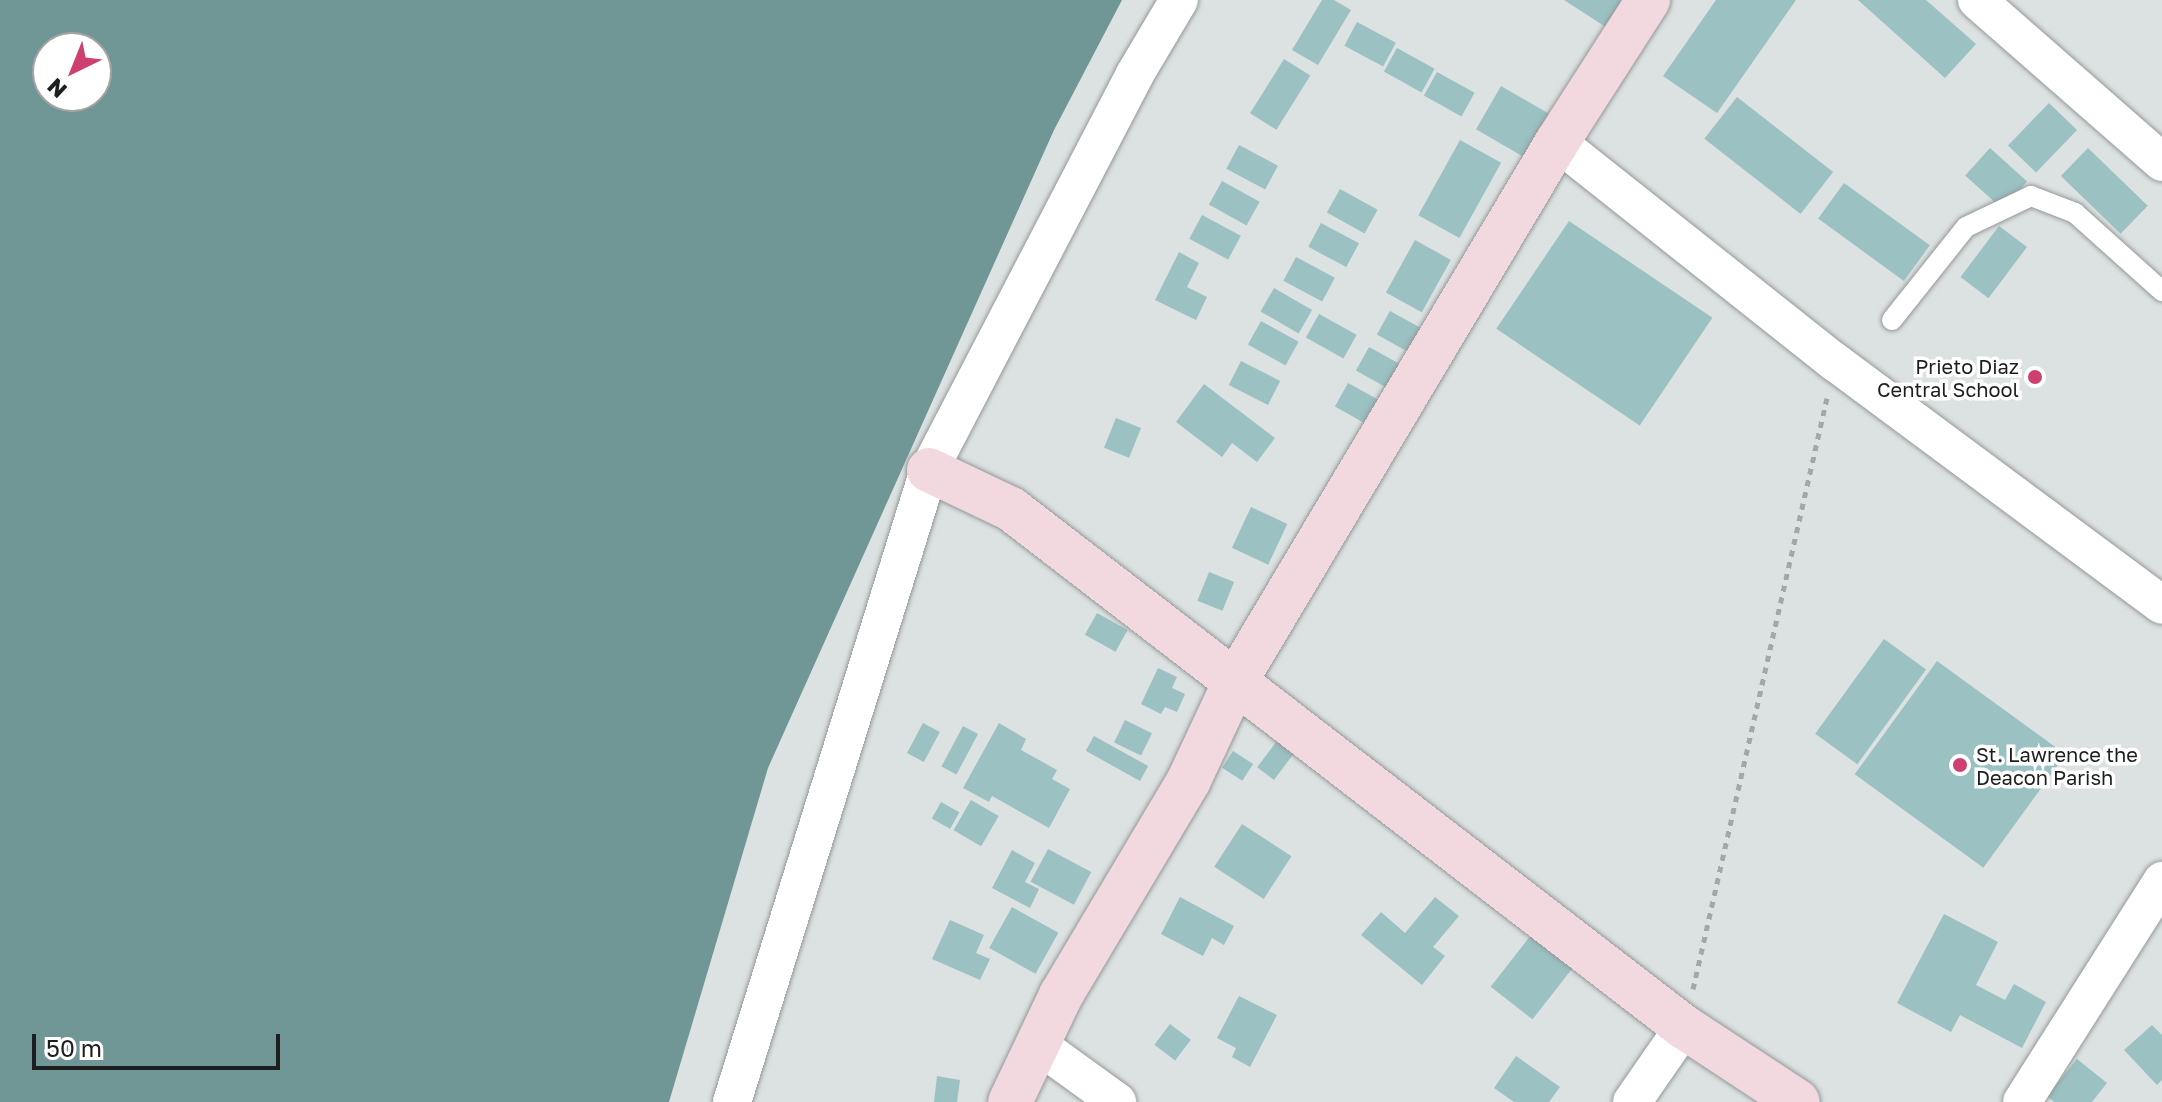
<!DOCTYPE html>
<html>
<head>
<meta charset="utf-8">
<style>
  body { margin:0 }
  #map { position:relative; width:2162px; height:1102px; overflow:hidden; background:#dce1e1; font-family:"Golos Text",sans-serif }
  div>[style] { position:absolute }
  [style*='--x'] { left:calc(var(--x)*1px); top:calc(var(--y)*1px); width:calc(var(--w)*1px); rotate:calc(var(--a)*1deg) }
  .water>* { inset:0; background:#719696 }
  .building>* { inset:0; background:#9bc1c2; transform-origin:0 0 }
  .path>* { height:5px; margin-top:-2.5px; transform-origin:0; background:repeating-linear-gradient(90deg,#a3a7a7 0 6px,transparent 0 12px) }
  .roads { filter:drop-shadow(0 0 2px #949898) drop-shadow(0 0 2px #949898) }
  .lane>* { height:20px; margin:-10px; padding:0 10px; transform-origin:10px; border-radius:10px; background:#fff }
  .street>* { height:38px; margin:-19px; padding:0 19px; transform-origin:19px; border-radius:19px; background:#fff }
  .secondary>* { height:44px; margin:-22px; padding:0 22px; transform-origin:22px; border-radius:22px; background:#f2d8df }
  .dots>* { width:22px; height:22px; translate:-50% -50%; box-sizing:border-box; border:4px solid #fff; border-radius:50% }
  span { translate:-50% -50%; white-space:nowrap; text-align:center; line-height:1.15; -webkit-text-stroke:7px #fff; paint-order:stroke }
  .poi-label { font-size:20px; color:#1d1f1f }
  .right { translate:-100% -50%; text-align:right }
  .left { translate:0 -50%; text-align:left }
  .north { position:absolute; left:32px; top:32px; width:80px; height:80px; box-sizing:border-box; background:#fff; border:2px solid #a5a5a5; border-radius:50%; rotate:223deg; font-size:22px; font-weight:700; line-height:32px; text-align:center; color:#1d1f1f }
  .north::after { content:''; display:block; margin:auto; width:28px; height:36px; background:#cd4070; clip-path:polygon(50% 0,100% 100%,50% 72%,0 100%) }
  .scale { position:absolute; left:32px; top:1034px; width:248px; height:36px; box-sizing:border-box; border:4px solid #1d1f1f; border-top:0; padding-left:10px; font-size:24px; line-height:28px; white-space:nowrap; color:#1d1f1f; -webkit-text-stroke:6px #fff; paint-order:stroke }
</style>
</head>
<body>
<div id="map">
  <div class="water">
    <div style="clip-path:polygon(evenodd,0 0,1122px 0,1054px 130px,768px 768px,669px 1102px,0 1102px,0 0,48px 48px,96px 48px,96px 96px,48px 96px,48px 48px)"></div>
  </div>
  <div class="building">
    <div style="clip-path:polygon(1322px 0,1334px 0,1351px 10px,1318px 65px,1292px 50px)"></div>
    <div style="clip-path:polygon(1564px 0,1624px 0,1615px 33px)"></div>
    <div style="clip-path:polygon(1716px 0,1796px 0,1717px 113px,1663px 76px)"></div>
    <div style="clip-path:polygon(1858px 0,1926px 0,1976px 44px,1945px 78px)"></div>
    <div style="left:1357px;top:22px;width:44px;height:27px;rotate:28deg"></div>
    <div style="left:1397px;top:48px;width:43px;height:27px;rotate:29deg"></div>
    <div style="left:1284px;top:59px;width:31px;height:64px;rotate:32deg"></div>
    <div style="left:1437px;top:72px;width:43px;height:27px;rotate:29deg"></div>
    <div style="left:1501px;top:86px;width:61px;height:50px;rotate:30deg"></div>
    <div style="left:1737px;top:97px;width:122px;height:53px;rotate:38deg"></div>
    <div style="left:2049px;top:103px;width:39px;height:59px;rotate:44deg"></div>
    <div style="left:1460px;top:140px;width:47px;height:86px;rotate:29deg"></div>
    <div style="left:1239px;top:145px;width:44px;height:27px;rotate:28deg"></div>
    <div style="left:1990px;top:148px;width:50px;height:37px;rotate:42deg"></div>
    <div style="left:2088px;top:148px;width:83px;height:39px;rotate:44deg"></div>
    <div style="left:1222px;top:181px;width:43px;height:27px;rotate:29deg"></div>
    <div style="left:1844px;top:183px;width:106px;height:44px;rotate:36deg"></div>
    <div style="left:1340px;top:189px;width:43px;height:27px;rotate:29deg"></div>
    <div style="left:1202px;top:215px;width:44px;height:27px;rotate:28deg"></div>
    <div style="left:1569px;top:221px;width:173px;height:130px;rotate:34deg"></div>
    <div style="left:1321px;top:223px;width:43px;height:27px;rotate:28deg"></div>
    <div style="left:1999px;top:226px;width:35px;height:64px;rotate:37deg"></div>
    <div style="left:1415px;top:240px;width:41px;height:60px;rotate:29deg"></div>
    <div style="clip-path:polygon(1179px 252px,1199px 263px,1187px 287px,1207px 297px,1196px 320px,1155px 300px)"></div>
    <div style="left:1296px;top:257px;width:44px;height:27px;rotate:28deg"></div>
    <div style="left:1274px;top:288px;width:44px;height:27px;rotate:30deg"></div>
    <div style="left:1390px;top:311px;width:43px;height:27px;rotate:29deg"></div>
    <div style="left:1319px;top:314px;width:43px;height:27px;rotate:29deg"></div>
    <div style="left:1261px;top:321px;width:43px;height:27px;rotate:29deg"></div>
    <div style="left:1369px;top:347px;width:43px;height:27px;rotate:29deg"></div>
    <div style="left:1241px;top:361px;width:44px;height:27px;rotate:27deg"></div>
    <div style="left:1348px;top:383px;width:43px;height:27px;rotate:29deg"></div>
    <div style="clip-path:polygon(1204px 384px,1275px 438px,1257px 462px,1232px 443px,1222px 457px,1176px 422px)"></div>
    <div style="left:1116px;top:418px;width:27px;height:32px;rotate:22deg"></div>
    <div style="left:1251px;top:507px;width:40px;height:45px;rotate:25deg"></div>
    <div style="left:1209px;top:572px;width:27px;height:31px;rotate:22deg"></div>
    <div style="left:1097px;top:613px;width:35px;height:25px;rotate:29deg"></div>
    <div style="left:1884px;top:639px;width:52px;height:117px;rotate:36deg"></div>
    <div style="left:1937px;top:661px;width:159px;height:140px;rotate:36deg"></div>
    <div style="clip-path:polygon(1158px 668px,1177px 677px,1172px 688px,1185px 694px,1177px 712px,1165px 707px,1161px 714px,1141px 704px)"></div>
    <div style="left:1125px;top:720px;width:30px;height:25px;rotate:26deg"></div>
    <div style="left:923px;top:723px;width:19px;height:34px;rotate:28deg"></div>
    <div style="clip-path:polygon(999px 723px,1026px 739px,1021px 750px,1057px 770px,1052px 779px,1070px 789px,1049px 828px,992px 796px,989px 802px,963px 788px)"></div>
    <div style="left:963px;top:726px;width:17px;height:46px;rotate:28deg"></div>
    <div style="left:1094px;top:736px;width:62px;height:17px;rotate:29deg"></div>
    <div style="left:1280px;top:737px;width:21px;height:38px;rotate:37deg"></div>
    <div style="left:1233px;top:751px;width:24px;height:20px;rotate:33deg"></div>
    <div style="left:971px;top:800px;width:32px;height:35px;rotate:30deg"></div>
    <div style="left:941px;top:802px;width:21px;height:19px;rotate:29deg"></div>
    <div style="left:1242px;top:824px;width:59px;height:51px;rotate:33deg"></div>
    <div style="left:1048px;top:849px;width:49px;height:37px;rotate:28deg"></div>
    <div style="clip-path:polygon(1012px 850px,1035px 863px,1025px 882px,1039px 889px,1030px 908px,992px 888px)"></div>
    <div style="clip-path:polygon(1180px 897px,1234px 926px,1224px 945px,1212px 938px,1203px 956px,1161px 934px)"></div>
    <div style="clip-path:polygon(1435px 897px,1459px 916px,1433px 947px,1445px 956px,1422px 985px,1361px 935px,1381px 912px,1405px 933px)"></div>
    <div style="left:1012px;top:907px;width:53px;height:47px;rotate:29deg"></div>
    <div style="clip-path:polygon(1944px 914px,1998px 942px,1976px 985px,2005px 1000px,2014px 984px,2046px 1002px,2022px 1048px,1960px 1015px,1951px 1032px,1897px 1003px)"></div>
    <div style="clip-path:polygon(950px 920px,984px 935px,976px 953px,990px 959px,980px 980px,932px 959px)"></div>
    <div style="left:1535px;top:930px;width:53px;height:72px;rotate:38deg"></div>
    <div style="clip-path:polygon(1239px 996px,1277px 1015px,1250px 1067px,1232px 1057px,1236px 1048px,1217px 1038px)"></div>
    <div style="left:1170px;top:1024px;width:26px;height:26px;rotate:37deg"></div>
    <div style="clip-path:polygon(2152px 1025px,2162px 1035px,2162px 1080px,2157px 1085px,2124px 1050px)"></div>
    <div style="clip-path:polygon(1516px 1056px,1560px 1087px,1549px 1102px,1514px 1102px,1494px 1088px)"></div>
    <div style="clip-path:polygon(2077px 1059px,2107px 1083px,2092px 1102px,2054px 1102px,2047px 1096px)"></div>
    <div style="clip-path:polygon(937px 1076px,960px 1080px,957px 1102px,934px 1102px)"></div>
  </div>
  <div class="path">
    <div style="--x:1693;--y:989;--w:606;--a:-77.23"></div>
  </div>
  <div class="roads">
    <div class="lane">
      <div style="--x:1892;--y:320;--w:119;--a:-51.5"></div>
      <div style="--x:1966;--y:227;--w:72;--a:-25.5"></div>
      <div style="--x:2031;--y:196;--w:47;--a:21.1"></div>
      <div style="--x:2075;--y:213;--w:117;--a:41.9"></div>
    </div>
    <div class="street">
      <div style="--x:1977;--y:0;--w:246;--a:41.2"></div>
      <div style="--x:1557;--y:142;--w:355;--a:38.4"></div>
      <div style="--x:1835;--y:362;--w:407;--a:36.6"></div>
      <div style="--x:1037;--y:1044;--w:99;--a:35.9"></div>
      <div style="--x:732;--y:1102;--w:662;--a:-72.69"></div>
      <div style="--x:929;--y:470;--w:446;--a:-62.5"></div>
      <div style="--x:1135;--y:74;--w:86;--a:-59.3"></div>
      <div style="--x:1632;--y:1102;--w:91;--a:-55.3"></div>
      <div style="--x:2022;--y:1102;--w:262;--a:-57.6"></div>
    </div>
    <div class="secondary">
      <div style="--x:929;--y:470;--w:91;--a:25.4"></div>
      <div style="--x:1011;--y:509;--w:849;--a:37.59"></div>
      <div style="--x:1684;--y:1027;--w:136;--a:33.3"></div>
      <div style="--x:1010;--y:1102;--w:119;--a:-64.5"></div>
      <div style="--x:1061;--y:995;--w:250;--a:-59.2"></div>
      <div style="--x:1189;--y:780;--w:108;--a:-64.9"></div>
      <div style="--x:1235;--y:682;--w:629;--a:-59.19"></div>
      <div style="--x:1557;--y:142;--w:169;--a:-57.3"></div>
    </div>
  </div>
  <div class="dots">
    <div style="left:2035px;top:377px;background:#cd4070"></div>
    <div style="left:1960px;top:765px;background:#cd4070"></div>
  </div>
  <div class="poi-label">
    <span class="right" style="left:2019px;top:378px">Prieto Diaz<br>Central School</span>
    <span class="left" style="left:1976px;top:766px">St. Lawrence the<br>Deacon Parish</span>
  </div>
  <div class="north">N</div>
  <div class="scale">50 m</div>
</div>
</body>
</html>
